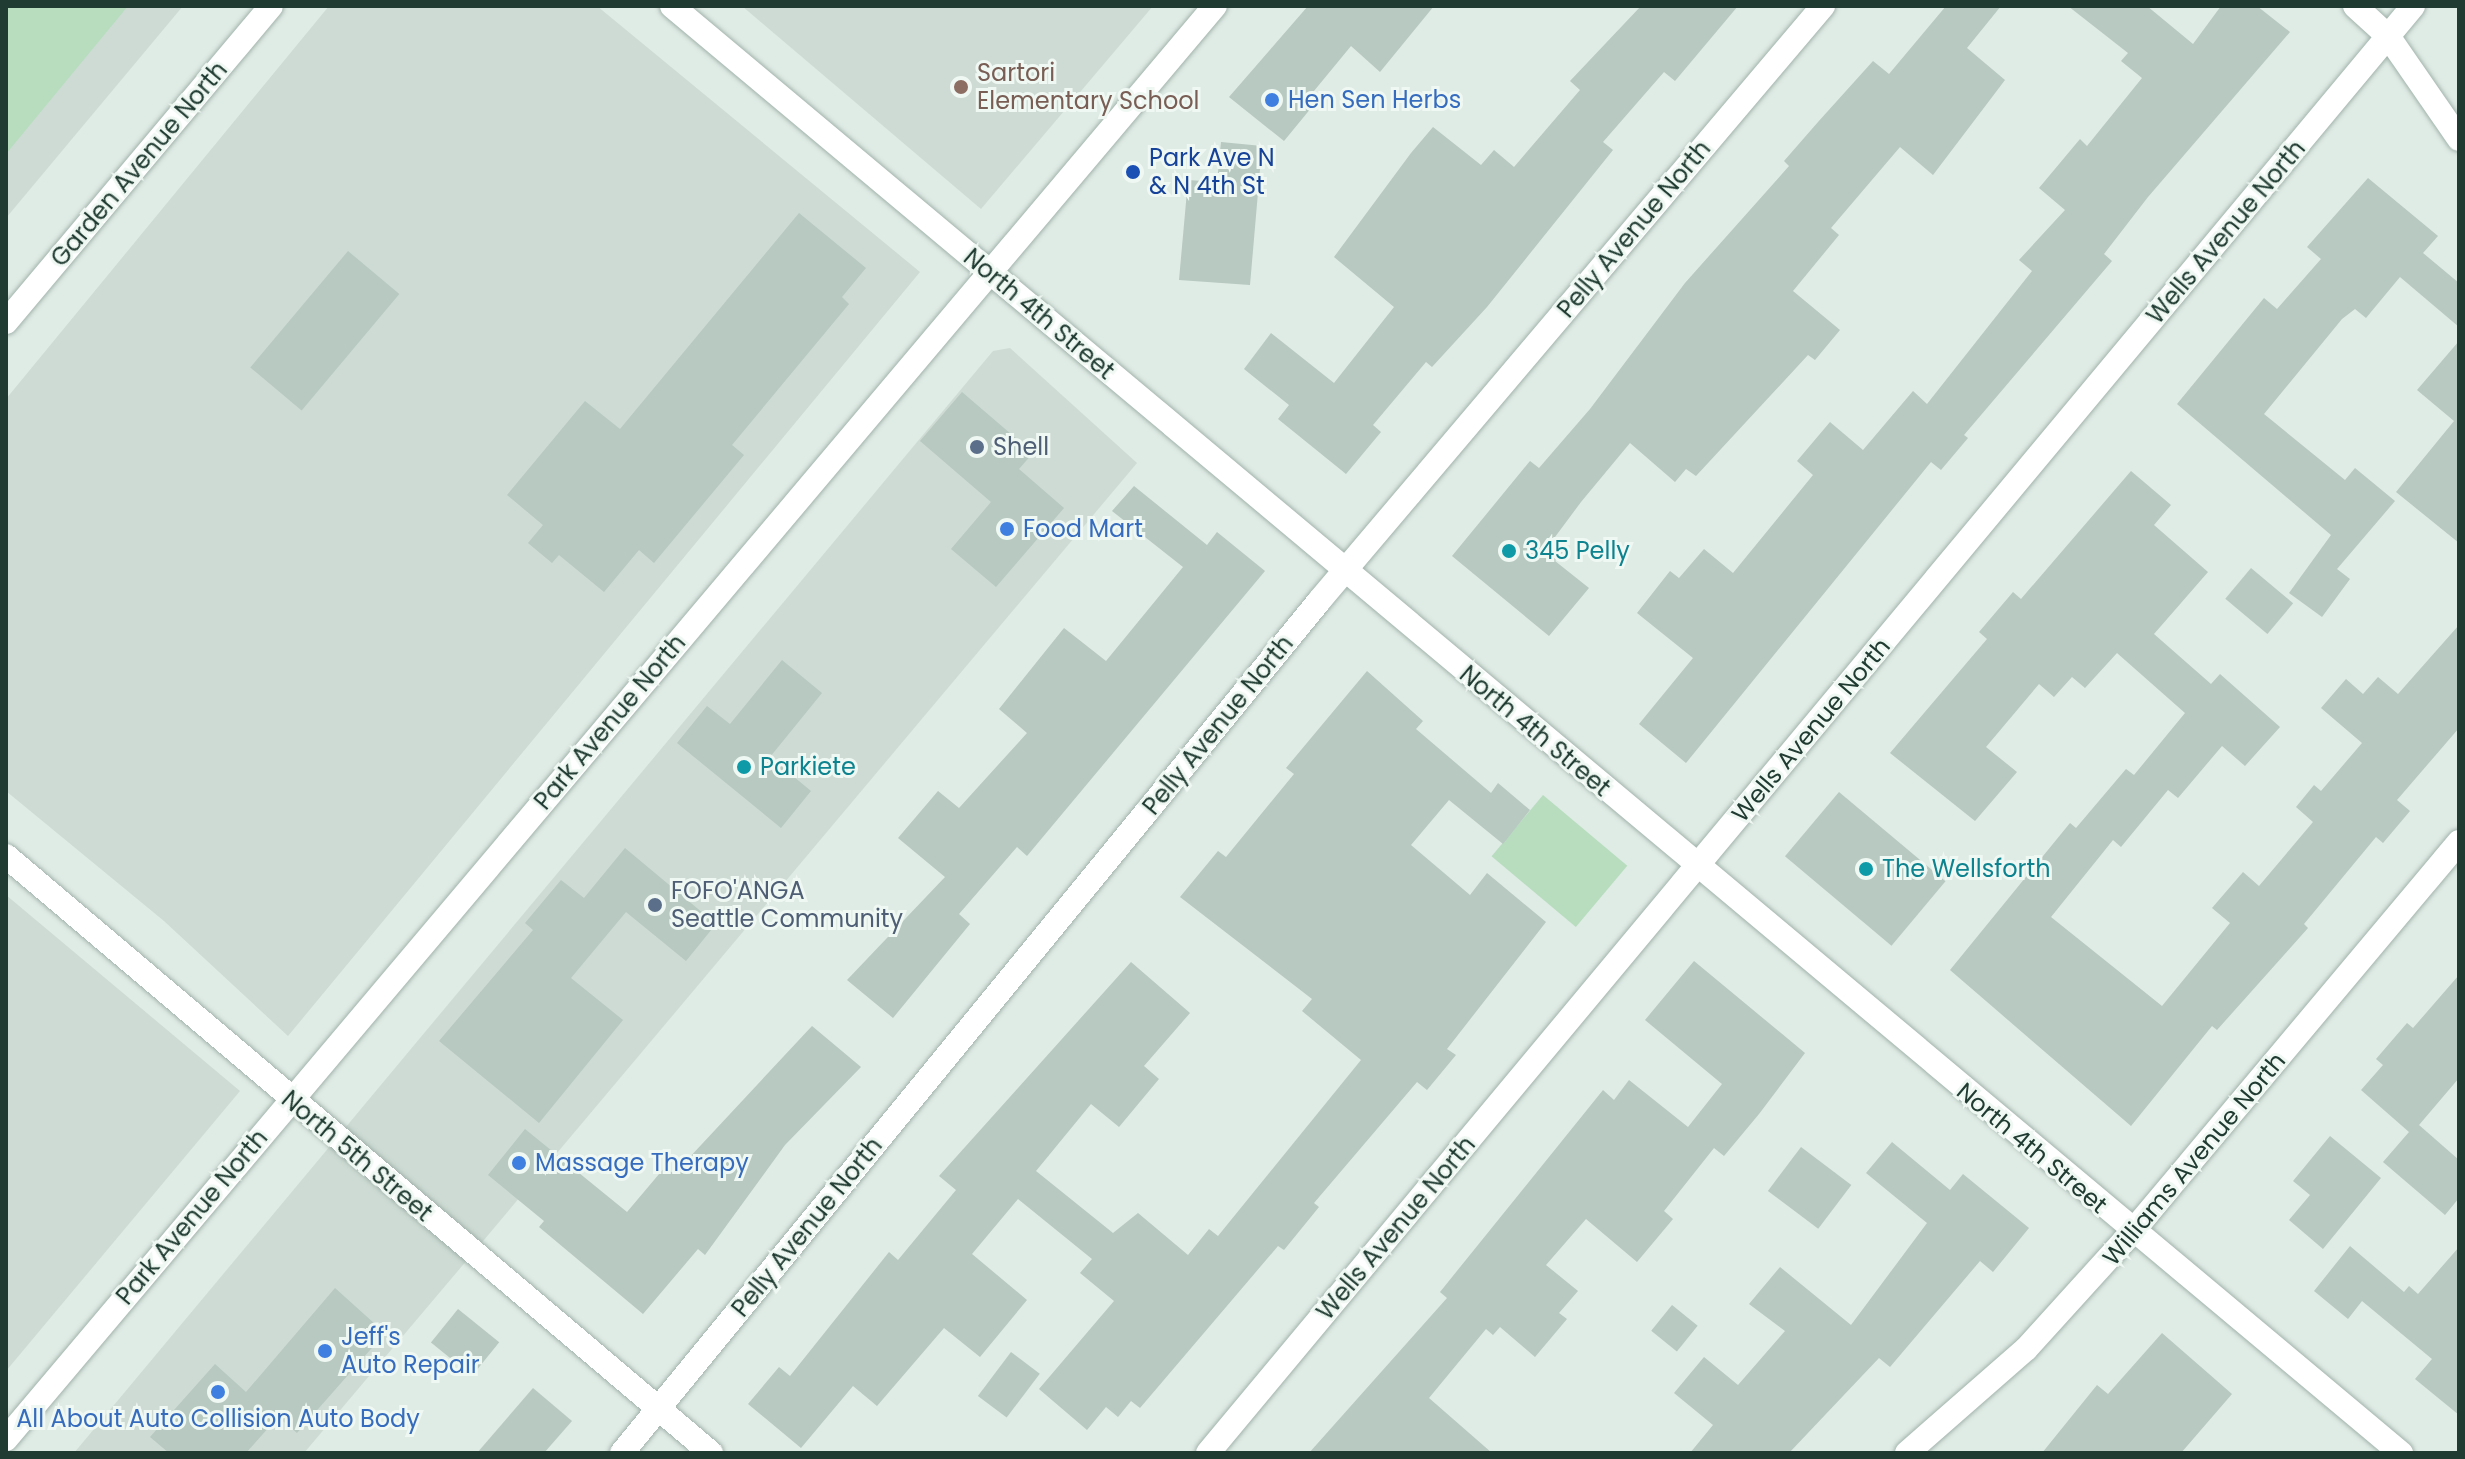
<!DOCTYPE html>
<html>
<head>
<meta charset="utf-8">
<style>
  body { margin:0 }
  #map { position:relative; width:2465px; height:1459px; overflow:hidden; background:#dfebe5; font-family:Poppins,sans-serif }
  div>[style] { position:absolute }
  [style*='--x'] { left:calc(var(--x)*1px); top:calc(var(--y)*1px); width:calc(var(--w)*1px); rotate:calc(var(--a)*1deg) }
  .built>* { inset:0; background:#cddbd4 }
  .green>* { inset:0; background:#b7ddbe; transform-origin:0 0 }
  .building>* { inset:0; background:#b7c9c0; transform-origin:0 0 }
  .roads { filter:drop-shadow(0 0 2px #a2b3ac) drop-shadow(0 0 2px #a2b3ac) }
  .street>* { height:24px; margin:-12px; padding:0 12px; transform-origin:12px; border-radius:12px; background:#fff }
  .secondary>* { height:24px; margin:-12px; padding:0 12px; transform-origin:12px; border-radius:12px; background:#fff }
  .dots>* { width:22px; height:22px; translate:-50% -50%; box-sizing:border-box; border:4px solid #f0f8f3; border-radius:50% }
  span { translate:-50% -50%; white-space:nowrap; text-align:center; line-height:1.15; -webkit-text-stroke:6px #f0f8f3; paint-order:stroke }
  .education-label { font-size:24px; color:#785e54 }
  .left { translate:0 -50%; text-align:left }
  .shop-label { font-size:24px; color:#366cbe }
  .transit-label { font-size:24px; color:#164399 }
  .street-label { font-size:24px; color:#203c32 }
  .service-label { font-size:24px; color:#4e5e75 }
  .culture-label { font-size:24px; color:#0d838f }
  .frame { position:absolute; inset:0; border:8px solid #203c32; pointer-events:none }
</style>
</head>
<body>
<div id="map">
  <div class="built">
    <div style="clip-path:polygon(6px 6px,183px 6px,6px 218px)"></div>
    <div style="clip-path:polygon(329px 6px,597px 6px,920px 272px,288px 1036px,164px 921px,6px 791px,6px 399px)"></div>
    <div style="clip-path:polygon(742px 6px,1153px 6px,981px 209px)"></div>
    <div style="clip-path:polygon(1010px 348px,1137px 463px,473px 1253px,304px 1453px,74px 1453px,993px 351px)"></div>
    <div style="clip-path:polygon(6px 895px,240px 1091px,6px 1371px)"></div>
  </div>
  <div class="green">
    <div style="clip-path:polygon(6px 6px,128px 6px,6px 154px)"></div>
    <div style="left:1543px;top:795px;width:110px;height:80px;rotate:40deg"></div>
  </div>
  <div class="building">
    <div style="clip-path:polygon(1308px 6px,1434px 6px,1380px 72px,1351px 46px,1309px 97px,1316px 102px,1284px 141px,1229px 97px)"></div>
    <div style="clip-path:polygon(1641px 6px,1738px 6px,1675px 81px,1664px 72px,1603px 142px,1613px 150px,1487px 307px,1432px 367px,1426px 362px,1373px 425px,1381px 432px,1346px 474px,1278px 419px,1289px 405px,1244px 369px,1271px 333px,1334px 383px,1394px 307px,1334px 257px,1411px 153px,1433px 127px,1481px 165px,1494px 150px,1514px 167px,1580px 90px,1570px 81px)"></div>
    <div style="clip-path:polygon(1946px 6px,2001px 6px,1967px 48px,2005px 80px,1933px 175px,1900px 147px,1831px 228px,1839px 235px,1793px 291px,1840px 330px,1815px 360px,1808px 355px,1696px 476px,1686px 469px,1675px 482px,1630px 443px,1581px 502px,1555px 537px,1567px 547px,1555px 561px,1589px 588px,1549px 636px,1452px 556px,1530px 461px,1539px 468px,1590px 409px,1685px 283px,1789px 166px,1784px 161px,1818px 122px,1873px 61px,1889px 74px)"></div>
    <div style="clip-path:polygon(2068px 6px,2147px 6px,2193px 44px,2221px 6px,2257px 6px,2290px 32px,2148px 197px,2104px 254px,2112px 261px,1964px 435px,1968px 438px,1941px 470px,1931px 462px,1686px 763px,1639px 724px,1693px 658px,1637px 613px,1670px 571px,1679px 578px,1704px 549px,1733px 573px,1813px 475px,1797px 461px,1830px 422px,1863px 450px,1913px 391px,1927px 404px,2032px 271px,2019px 260px,2065px 210px,2039px 188px,2080px 139px,2087px 146px,2142px 78px,2121px 61px,2128px 53px)"></div>
    <div style="clip-path:polygon(1221px 142px,1262px 146px,1250px 285px,1179px 280px,1188px 180px,1217px 182px)"></div>
    <div style="clip-path:polygon(2368px 178px,2438px 236px,2423px 253px,2459px 283px,2459px 327px,2400px 277px,2366px 318px,2355px 309px,2342px 319px,2264px 414px,2345px 480px,2355px 468px,2395px 501px,2337px 569px,2350px 579px,2322px 617px,2289px 593px,2331px 535px,2177px 404px,2264px 298px,2277px 309px,2321px 259px,2307px 247px)"></div>
    <div style="clip-path:polygon(799px 213px,866px 268px,842px 297px,849px 304px,732px 445px,744px 455px,654px 563px,639px 550px,604px 592px,559px 555px,552px 563px,528px 543px,543px 525px,507px 495px,585px 401px,620px 429px)"></div>
    <div style="left:348px;top:251px;width:67px;height:152px;rotate:40deg"></div>
    <div style="clip-path:polygon(2459px 341px,2459px 543px,2396px 492px,2454px 421px,2417px 390px)"></div>
    <div style="clip-path:polygon(962px 392px,1033px 453px,1019px 469px,1064px 508px,996px 587px,951px 549px,991px 502px,920px 441px)"></div>
    <div style="clip-path:polygon(2131px 471px,2171px 505px,2154px 525px,2208px 572px,2154px 634px,2211px 684px,2220px 674px,2280px 727px,2245px 766px,2222px 746px,2178px 798px,2168px 790px,2121px 847px,2113px 840px,2051px 917px,2162px 1006px,2230px 923px,2212px 908px,2243px 872px,2259px 886px,2313px 822px,2296px 807px,2314px 785px,2321px 791px,2362px 743px,2321px 708px,2346px 679px,2363px 694px,2378px 677px,2398px 694px,2459px 625px,2459px 728px,2397px 800px,2410px 811px,2383px 843px,2376px 837px,2304px 924px,2308px 928px,2217px 1030px,2212px 1026px,2131px 1126px,1950px 970px,2070px 823px,2076px 828px,2126px 769px,2134px 775px,2185px 713px,2117px 653px,2085px 688px,2072px 677px,2054px 697px,2039px 684px,1986px 747px,2017px 772px,1975px 821px,1890px 753px,1987px 639px,1979px 632px,2013px 592px,2021px 599px)"></div>
    <div style="clip-path:polygon(1134px 486px,1207px 545px,1217px 532px,1265px 571px,1027px 856px,1017px 847px,959px 914px,970px 924px,893px 1018px,847px 980px,945px 877px,898px 838px,938px 791px,959px 808px,1027px 733px,999px 709px,1064px 628px,1106px 661px,1183px 567px,1112px 511px)"></div>
    <div style="left:2251px;top:568px;width:55px;height:40px;rotate:40deg"></div>
    <div style="clip-path:polygon(782px 660px,822px 693px,770px 757px,811px 791px,781px 828px,677px 743px,707px 706px,730px 724px)"></div>
    <div style="clip-path:polygon(1367px 671px,1423px 721px,1416px 729px,1491px 793px,1498px 783px,1530px 810px,1503px 844px,1449px 800px,1411px 845px,1470px 895px,1487px 873px,1546px 922px,1447px 1049px,1456px 1055px,1427px 1090px,1417px 1082px,1314px 1203px,1319px 1207px,1284px 1250px,1278px 1246px,1140px 1408px,1131px 1401px,1118px 1417px,1106px 1407px,1087px 1430px,1039px 1389px,1114px 1301px,1080px 1273px,1092px 1259px,1018px 1199px,972px 1254px,1027px 1300px,980px 1357px,944px 1328px,877px 1406px,853px 1386px,801px 1448px,748px 1404px,779px 1367px,790px 1376px,889px 1252px,898px 1260px,956px 1190px,939px 1176px,1131px 962px,1190px 1013px,1144px 1066px,1159px 1079px,1119px 1127px,1091px 1104px,1036px 1171px,1113px 1233px,1138px 1213px,1188px 1255px,1209px 1229px,1218px 1236px,1361px 1060px,1302px 1011px,1312px 999px,1180px 897px,1218px 851px,1226px 857px,1294px 774px,1286px 768px)"></div>
    <div style="left:1839px;top:792px;width:139px;height:84px;rotate:40deg"></div>
    <div style="clip-path:polygon(625px 848px,716px 924px,686px 961px,626px 912px,571px 978px,623px 1020px,539px 1123px,439px 1041px,533px 930px,525px 923px,561px 880px,584px 898px)"></div>
    <div style="clip-path:polygon(1694px 961px,1805px 1053px,1759px 1114px,1724px 1156px,1714px 1148px,1664px 1211px,1673px 1219px,1637px 1262px,1586px 1219px,1546px 1265px,1578px 1291px,1559px 1313px,1567px 1319px,1535px 1357px,1500px 1327px,1493px 1335px,1486px 1329px,1429px 1398px,1492px 1453px,1309px 1453px,1447px 1298px,1440px 1292px,1603px 1090px,1614px 1100px,1629px 1080px,1688px 1127px,1722px 1084px,1645px 1020px)"></div>
    <div style="clip-path:polygon(2459px 975px,2459px 1078px,2419px 1125px,2459px 1160px,2459px 1198px,2445px 1215px,2383px 1162px,2409px 1132px,2361px 1090px,2383px 1065px,2376px 1059px,2407px 1023px,2413px 1028px)"></div>
    <div style="clip-path:polygon(812px 1026px,861px 1067px,785px 1145px,705px 1255px,698px 1249px,643px 1314px,539px 1227px,544px 1221px,488px 1175px,525px 1129px,627px 1212px,665px 1167px,674px 1174px)"></div>
    <div style="clip-path:polygon(2330px 1136px,2381px 1178px,2323px 1249px,2289px 1220px,2310px 1195px,2293px 1181px)"></div>
    <div style="clip-path:polygon(1892px 1142px,1950px 1190px,1963px 1174px,2029px 1228px,1993px 1272px,1980px 1261px,1890px 1367px,1879px 1358px,1789px 1453px,1690px 1453px,1713px 1425px,1674px 1393px,1704px 1357px,1738px 1385px,1785px 1331px,1749px 1304px,1780px 1267px,1851px 1325px,1927px 1223px,1866px 1173px)"></div>
    <div style="left:1801px;top:1147px;width:63px;height:55px;rotate:37deg"></div>
    <div style="clip-path:polygon(2350px 1246px,2404px 1292px,2409px 1286px,2418px 1294px,2459px 1247px,2459px 1415px,2415px 1379px,2432px 1359px,2362px 1301px,2348px 1319px,2314px 1291px)"></div>
    <div style="clip-path:polygon(335px 1288px,385px 1333px,297px 1433px,278px 1417px,246px 1453px,169px 1453px,150px 1437px,215px 1364px,246px 1392px)"></div>
    <div style="left:1672px;top:1305px;width:33px;height:33px;rotate:39deg"></div>
    <div style="left:458px;top:1309px;width:53px;height:43px;rotate:39deg"></div>
    <div style="clip-path:polygon(2162px 1333px,2232px 1394px,2181px 1453px,2042px 1453px,2097px 1385px,2108px 1394px)"></div>
    <div style="left:1011px;top:1352px;width:36px;height:55px;rotate:37deg"></div>
    <div style="clip-path:polygon(533px 1388px,572px 1421px,544px 1453px,477px 1453px)"></div>
  </div>
  <div class="roads">
    <div class="street">
      <div style="--x:6;--y:856;--w:924;--a:40.26"></div>
      <div style="--x:622;--y:1453;--w:1101;--a:-50.71"></div>
      <div style="--x:1319;--y:601;--w:780;--a:-49.73"></div>
      <div style="--x:1208;--y:1453;--w:1883;--a:-50.21"></div>
      <div style="--x:1907;--y:1453;--w:158;--a:-41.2"></div>
      <div style="--x:2026;--y:1349;--w:158;--a:-47.8"></div>
    </div>
    <div class="secondary">
      <div style="--x:672;--y:6;--w:2255;--a:39.93"></div>
      <div style="--x:2355;--y:6;--w:45;--a:42.3"></div>
      <div style="--x:2388;--y:36;--w:125;--a:55.4"></div>
      <div style="--x:6;--y:322;--w:412;--a:-50"></div>
      <div style="--x:2132;--y:1232;--w:509;--a:-50.02"></div>
      <div style="--x:6;--y:1439;--w:1875;--a:-49.85"></div>
    </div>
  </div>
  <div class="dots">
    <div style="left:961px;top:87px;background:#8d6e63"></div>
    <div style="left:1272px;top:100px;background:#3f7fe0"></div>
    <div style="left:1133px;top:172px;background:#1a4fb4"></div>
    <div style="left:977px;top:447px;background:#5c6f8a"></div>
    <div style="left:1007px;top:529px;background:#3f7fe0"></div>
    <div style="left:1509px;top:551px;background:#0f9aa8"></div>
    <div style="left:744px;top:767px;background:#0f9aa8"></div>
    <div style="left:1866px;top:869px;background:#0f9aa8"></div>
    <div style="left:655px;top:905px;background:#5c6f8a"></div>
    <div style="left:519px;top:1163px;background:#3f7fe0"></div>
    <div style="left:325px;top:1351px;background:#3f7fe0"></div>
    <div style="left:218px;top:1392px;background:#3f7fe0"></div>
  </div>
  <div class="education-label">
    <span class="left" style="left:977px;top:87px">Sartori<br>Elementary School</span>
  </div>
  <div class="shop-label">
    <span class="left" style="left:1288px;top:100px">Hen Sen Herbs</span>
    <span class="left" style="left:1023px;top:529px">Food Mart</span>
    <span class="left" style="left:535px;top:1163px">Massage Therapy</span>
    <span class="left" style="left:341px;top:1351px">Jeff's<br>Auto Repair</span>
    <span style="left:218px;top:1419px">All About Auto Collision Auto Body</span>
  </div>
  <div class="transit-label">
    <span class="left" style="left:1149px;top:172px">Park Ave N<br>&amp; N 4th St</span>
  </div>
  <div class="street-label">
    <span style="left:139px;top:164px;rotate:-50deg">Garden Avenue North</span>
    <span style="left:1634px;top:229px;rotate:-50deg">Pelly Avenue North</span>
    <span style="left:2226px;top:232px;rotate:-50deg">Wells Avenue North</span>
    <span style="left:1039px;top:314px;rotate:40deg">North 4th Street</span>
    <span style="left:610px;top:722px;rotate:-50deg">Park Avenue North</span>
    <span style="left:1218px;top:725px;rotate:-51deg">Pelly Avenue North</span>
    <span style="left:1811px;top:730px;rotate:-50deg">Wells Avenue North</span>
    <span style="left:1535px;top:731px;rotate:40deg">North 4th Street</span>
    <span style="left:2032px;top:1148px;rotate:40deg">North 4th Street</span>
    <span style="left:357px;top:1156px;rotate:40deg">North 5th Street</span>
    <span style="left:2194px;top:1159px;rotate:-50deg">Williams Avenue North</span>
    <span style="left:192px;top:1217px;rotate:-50deg">Park Avenue North</span>
    <span style="left:807px;top:1227px;rotate:-51deg">Pelly Avenue North</span>
    <span style="left:1396px;top:1228px;rotate:-50deg">Wells Avenue North</span>
  </div>
  <div class="service-label">
    <span class="left" style="left:993px;top:447px">Shell</span>
    <span class="left" style="left:671px;top:905px">FOFO'ANGA<br>Seattle Community</span>
  </div>
  <div class="culture-label">
    <span class="left" style="left:1525px;top:551px">345 Pelly</span>
    <span class="left" style="left:760px;top:767px">Parkiete</span>
    <span class="left" style="left:1882px;top:869px">The Wellsforth</span>
  </div>
  <div class="frame"></div>
</div>
</body>
</html>
